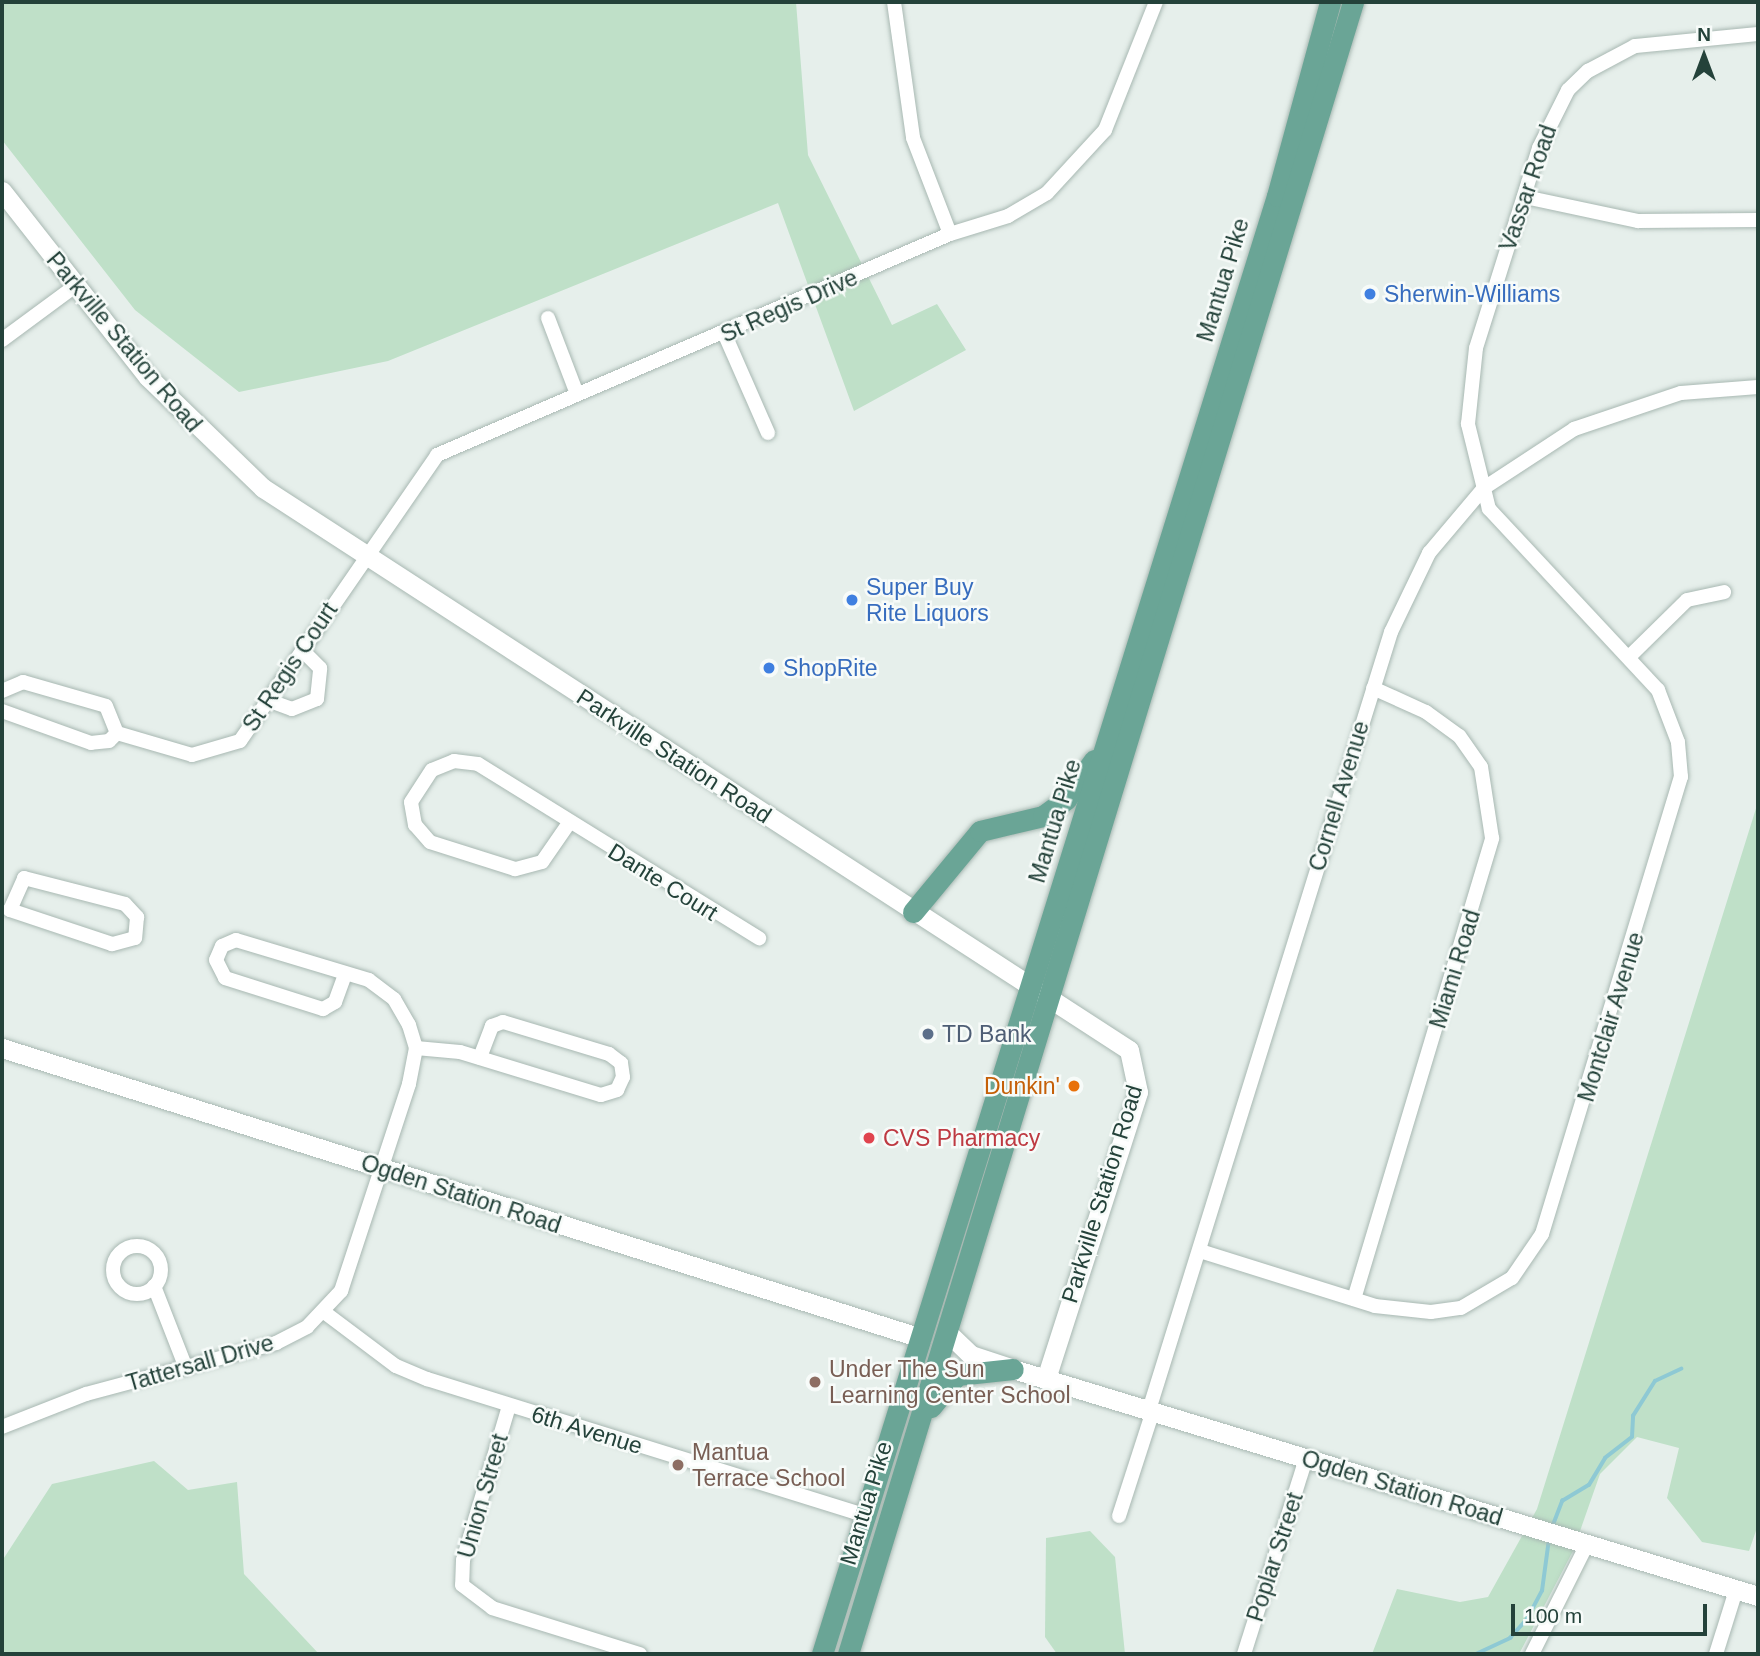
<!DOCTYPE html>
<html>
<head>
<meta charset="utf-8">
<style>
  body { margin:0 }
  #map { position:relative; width:1760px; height:1656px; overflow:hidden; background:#e6efeb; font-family:Helvetica,sans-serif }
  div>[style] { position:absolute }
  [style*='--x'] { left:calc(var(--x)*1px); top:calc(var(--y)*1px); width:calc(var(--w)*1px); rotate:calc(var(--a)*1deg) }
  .green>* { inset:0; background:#bfe0c8 }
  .stream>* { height:3.5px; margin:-1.75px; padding:0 1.75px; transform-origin:1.75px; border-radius:1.75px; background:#8ec9d4 }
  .roads { filter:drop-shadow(0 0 2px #a8b8b2) drop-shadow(0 0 2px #a8b8b2) }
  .street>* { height:14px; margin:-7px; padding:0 7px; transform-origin:7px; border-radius:7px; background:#fff }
  .street>.ring { margin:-7px; padding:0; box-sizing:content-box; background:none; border:14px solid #fff; border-radius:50% }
  .secondary>* { height:19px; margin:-9.5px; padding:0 9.5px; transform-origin:9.5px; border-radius:9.5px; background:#fff }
  .primary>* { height:21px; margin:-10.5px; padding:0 10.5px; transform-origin:10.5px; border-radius:10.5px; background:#6aa596 }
  .dots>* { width:19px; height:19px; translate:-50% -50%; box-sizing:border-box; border:4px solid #f7fbf9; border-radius:50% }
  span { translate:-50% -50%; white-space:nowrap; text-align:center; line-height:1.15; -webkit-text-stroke:5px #f7fbf9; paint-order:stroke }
  .street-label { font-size:23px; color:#24423a }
  .shop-label { font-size:23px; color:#366cbe }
  .left { translate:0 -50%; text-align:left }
  .service-label { font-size:23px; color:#4e5e75 }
  .food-label { font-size:23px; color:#c56008 }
  .right { translate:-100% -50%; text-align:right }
  .health-label { font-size:23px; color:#be3a42 }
  .education-label { font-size:23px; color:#785e54 }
  .frame { position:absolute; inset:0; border:4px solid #24423a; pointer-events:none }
  .north { position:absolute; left:1669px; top:21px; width:70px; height:70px; -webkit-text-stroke:5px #f7fbf9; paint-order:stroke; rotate:0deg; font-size:19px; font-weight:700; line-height:28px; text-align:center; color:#24423a }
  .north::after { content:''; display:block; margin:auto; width:24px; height:32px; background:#24423a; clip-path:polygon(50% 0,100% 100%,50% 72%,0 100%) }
  .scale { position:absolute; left:1511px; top:1604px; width:196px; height:32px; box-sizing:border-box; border:4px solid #24423a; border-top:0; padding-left:9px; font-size:21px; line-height:24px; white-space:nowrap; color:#24423a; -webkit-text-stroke:5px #f7fbf9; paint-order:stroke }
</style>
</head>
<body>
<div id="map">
  <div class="green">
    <div style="clip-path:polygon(2px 2px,796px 2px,808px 155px,892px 325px,937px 304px,966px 350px,854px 411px,778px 203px,388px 361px,239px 392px,135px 310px,2px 140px)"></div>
    <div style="clip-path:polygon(1758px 802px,1758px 1525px,1749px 1551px,1702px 1542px,1667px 1498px,1679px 1448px,1637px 1437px,1600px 1474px,1573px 1551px,1519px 1654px,1372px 1654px,1397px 1589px,1460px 1602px,1488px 1597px,1537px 1509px)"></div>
    <div style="clip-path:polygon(154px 1461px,188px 1490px,237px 1482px,244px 1574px,319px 1654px,2px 1654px,2px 1561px,52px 1484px)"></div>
    <div style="clip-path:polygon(1090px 1531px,1115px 1557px,1125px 1654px,1057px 1654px,1045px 1637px,1046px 1538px)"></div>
  </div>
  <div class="stream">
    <div style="--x:1553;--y:1525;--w:26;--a:-69"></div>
    <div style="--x:1562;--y:1501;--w:31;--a:-31"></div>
    <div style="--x:1589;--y:1485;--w:31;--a:-59"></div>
    <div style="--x:1605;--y:1458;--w:34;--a:-38"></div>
    <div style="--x:1632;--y:1437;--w:21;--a:-87"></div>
    <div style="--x:1633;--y:1416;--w:41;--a:-57.8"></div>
    <div style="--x:1655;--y:1381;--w:29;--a:-25"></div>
    <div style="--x:1476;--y:1654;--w:38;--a:-25"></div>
    <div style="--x:1510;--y:1638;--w:25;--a:-48"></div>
    <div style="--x:1527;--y:1619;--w:32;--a:-62"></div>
    <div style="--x:1542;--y:1591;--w:52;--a:-82.3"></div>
  </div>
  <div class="roads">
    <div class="street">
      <div style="--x:894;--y:2;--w:137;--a:82"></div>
      <div style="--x:913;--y:138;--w:103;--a:68.9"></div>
      <div style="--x:1525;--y:197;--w:116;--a:12"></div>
      <div style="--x:1638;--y:221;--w:120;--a:-0.5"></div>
      <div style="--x:548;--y:318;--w:81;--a:69.1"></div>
      <div style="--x:725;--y:335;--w:107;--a:66.3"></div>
      <div style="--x:2;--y:340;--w:89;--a:-36.4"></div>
      <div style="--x:1629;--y:657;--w:81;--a:-44.5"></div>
      <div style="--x:1687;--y:600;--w:38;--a:-12"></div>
      <div style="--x:2;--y:691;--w:23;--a:-23"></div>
      <div style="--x:23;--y:682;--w:86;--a:16.1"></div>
      <div style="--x:106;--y:706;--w:29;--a:68"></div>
      <div style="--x:117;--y:733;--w:11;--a:135"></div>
      <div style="--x:109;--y:741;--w:18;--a:174"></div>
      <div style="--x:91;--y:743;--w:95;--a:-160.2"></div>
      <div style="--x:270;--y:701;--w:23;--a:20"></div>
      <div style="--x:292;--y:709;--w:27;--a:-22"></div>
      <div style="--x:317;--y:699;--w:31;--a:-84"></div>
      <div style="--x:320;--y:668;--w:25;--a:-135"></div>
      <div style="--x:117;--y:733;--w:78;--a:16.3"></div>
      <div style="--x:192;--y:755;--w:50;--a:-16.3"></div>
      <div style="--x:240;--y:741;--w:347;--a:-55.4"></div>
      <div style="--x:437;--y:455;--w:559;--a:-23.31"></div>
      <div style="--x:950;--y:234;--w:61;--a:-17.2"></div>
      <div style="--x:1008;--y:216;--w:45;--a:-30.5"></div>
      <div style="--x:1047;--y:193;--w:86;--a:-47.4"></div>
      <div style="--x:1105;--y:130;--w:138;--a:-68.3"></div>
      <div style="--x:569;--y:823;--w:47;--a:124.7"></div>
      <div style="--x:542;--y:862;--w:28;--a:165"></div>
      <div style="--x:515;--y:869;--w:89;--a:-162.4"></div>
      <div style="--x:430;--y:842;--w:23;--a:-131"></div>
      <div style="--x:415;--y:825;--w:23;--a:-100"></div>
      <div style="--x:411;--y:802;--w:38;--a:-57"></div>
      <div style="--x:432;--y:770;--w:24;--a:-22"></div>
      <div style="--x:454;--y:761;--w:24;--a:7"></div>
      <div style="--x:478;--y:764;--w:331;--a:31.8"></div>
      <div style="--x:24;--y:878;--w:104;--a:14.4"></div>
      <div style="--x:125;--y:904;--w:18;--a:47"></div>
      <div style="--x:137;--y:917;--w:21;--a:95"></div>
      <div style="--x:135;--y:938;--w:24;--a:165"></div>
      <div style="--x:112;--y:944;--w:108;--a:-161.6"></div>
      <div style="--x:10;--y:910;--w:35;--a:-66"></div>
      <div style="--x:416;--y:1048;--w:44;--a:5.2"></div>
      <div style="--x:460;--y:1052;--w:147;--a:17"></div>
      <div style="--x:601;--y:1095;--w:17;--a:-17"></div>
      <div style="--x:617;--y:1090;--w:14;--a:-65"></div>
      <div style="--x:623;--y:1077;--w:14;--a:-98"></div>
      <div style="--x:621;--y:1063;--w:15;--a:-143"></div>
      <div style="--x:609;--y:1054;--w:111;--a:-163.2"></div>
      <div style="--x:503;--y:1022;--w:12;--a:160"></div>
      <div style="--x:492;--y:1026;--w:34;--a:111"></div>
      <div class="ring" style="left:113px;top:1246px;width:34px;height:34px"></div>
      <div style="--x:1200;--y:1251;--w:183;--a:17.4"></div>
      <div style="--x:1375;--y:1306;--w:56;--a:6.1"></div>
      <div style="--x:1431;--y:1312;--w:30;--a:-8"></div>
      <div style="--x:1461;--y:1308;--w:59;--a:-30.5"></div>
      <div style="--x:1512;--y:1278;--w:53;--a:-55.7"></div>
      <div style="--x:1542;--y:1234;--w:478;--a:-73.1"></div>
      <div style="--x:1681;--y:777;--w:35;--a:-95"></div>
      <div style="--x:1678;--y:742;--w:56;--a:-111"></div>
      <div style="--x:1658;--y:690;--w:248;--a:-133"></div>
      <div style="--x:1489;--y:509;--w:88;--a:-103.9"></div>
      <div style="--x:1468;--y:424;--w:76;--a:-84"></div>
      <div style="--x:1476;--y:348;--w:210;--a:-72.5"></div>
      <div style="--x:1539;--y:148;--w:65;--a:-63.4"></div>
      <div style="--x:1568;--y:90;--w:28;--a:-44"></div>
      <div style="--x:1588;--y:71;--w:53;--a:-28"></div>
      <div style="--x:1635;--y:46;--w:124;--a:-5.6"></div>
      <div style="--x:154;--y:1286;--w:88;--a:68.7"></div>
      <div style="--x:1354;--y:1299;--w:481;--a:-73.3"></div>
      <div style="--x:1492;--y:838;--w:72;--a:-98.8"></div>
      <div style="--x:1481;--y:767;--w:38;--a:-125"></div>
      <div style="--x:1459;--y:736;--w:41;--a:-144"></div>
      <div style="--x:1426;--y:712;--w:58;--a:-155.6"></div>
      <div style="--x:324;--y:1312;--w:90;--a:36.9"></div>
      <div style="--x:396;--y:1366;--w:34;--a:23"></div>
      <div style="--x:427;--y:1379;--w:460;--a:17.3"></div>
      <div style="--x:509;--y:1406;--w:161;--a:106.6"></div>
      <div style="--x:463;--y:1560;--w:25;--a:92"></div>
      <div style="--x:462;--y:1585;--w:38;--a:37"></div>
      <div style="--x:492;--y:1608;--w:155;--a:17.3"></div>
      <div style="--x:1149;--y:1410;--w:815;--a:-72.72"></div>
      <div style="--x:1391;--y:632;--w:88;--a:-64.3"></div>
      <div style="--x:1429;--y:553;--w:85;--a:-49.8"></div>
      <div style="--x:1484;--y:488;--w:108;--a:-33.2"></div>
      <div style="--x:1574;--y:429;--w:113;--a:-18.6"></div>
      <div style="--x:1681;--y:393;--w:77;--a:-4.5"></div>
      <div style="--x:2;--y:1427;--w:90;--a:-21.4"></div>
      <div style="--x:86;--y:1394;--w:197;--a:-15"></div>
      <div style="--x:276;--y:1343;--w:35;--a:-27"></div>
      <div style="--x:307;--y:1327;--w:50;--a:-46.6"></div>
      <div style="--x:341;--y:1291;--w:218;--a:-71.8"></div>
      <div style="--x:409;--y:1084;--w:37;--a:-79"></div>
      <div style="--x:416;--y:1048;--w:24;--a:-107"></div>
      <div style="--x:409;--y:1025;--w:30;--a:-120"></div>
      <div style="--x:394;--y:999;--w:31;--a:-143"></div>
      <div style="--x:369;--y:980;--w:139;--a:-163.3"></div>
      <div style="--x:236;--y:940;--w:15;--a:157"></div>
      <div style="--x:222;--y:946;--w:15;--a:113"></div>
      <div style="--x:216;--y:960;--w:20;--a:63"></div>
      <div style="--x:225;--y:978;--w:103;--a:17.6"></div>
      <div style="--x:323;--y:1009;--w:14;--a:-30"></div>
      <div style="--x:335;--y:1002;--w:30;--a:-70"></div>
      <div style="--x:1119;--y:1516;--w:110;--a:-72.1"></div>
      <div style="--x:1244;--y:1654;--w:205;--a:-72.4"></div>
      <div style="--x:1532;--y:1654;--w:123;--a:-63.4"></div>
      <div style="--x:1716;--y:1654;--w:67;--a:-72.6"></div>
    </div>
    <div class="secondary">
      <div style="--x:2;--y:191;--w:236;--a:51.9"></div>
      <div style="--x:148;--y:377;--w:160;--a:44"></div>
      <div style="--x:263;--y:488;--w:1032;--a:32.98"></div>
      <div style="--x:1129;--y:1050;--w:43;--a:77.9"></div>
      <div style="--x:1138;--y:1092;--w:301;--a:107.8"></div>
      <div style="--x:2;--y:1048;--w:964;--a:17.51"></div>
      <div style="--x:947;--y:1332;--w:33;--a:44"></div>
      <div style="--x:971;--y:1355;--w:44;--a:18.4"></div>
      <div style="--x:1013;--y:1369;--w:779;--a:16.95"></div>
    </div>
    <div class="primary">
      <div style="--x:913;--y:912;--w:105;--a:-50.4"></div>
      <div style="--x:980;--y:831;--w:65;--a:-13.4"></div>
      <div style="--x:1043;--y:816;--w:29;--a:-36"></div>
      <div style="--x:1066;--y:799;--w:48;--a:-54.3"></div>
      <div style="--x:931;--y:1407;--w:41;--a:-50.9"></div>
      <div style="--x:957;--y:1375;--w:56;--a:-6.1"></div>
      <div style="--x:822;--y:1654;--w:1527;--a:-72.67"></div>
      <div style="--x:1277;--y:196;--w:201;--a:-74.7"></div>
      <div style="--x:848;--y:1654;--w:1727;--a:-73"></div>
    </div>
  </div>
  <div class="dots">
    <div style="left:1370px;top:294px;background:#3f7fe0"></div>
    <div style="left:852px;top:600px;background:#3f7fe0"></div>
    <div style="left:769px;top:668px;background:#3f7fe0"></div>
    <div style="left:928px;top:1034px;background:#5c6f8a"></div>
    <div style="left:1074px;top:1086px;background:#e8710a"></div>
    <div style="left:869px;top:1138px;background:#e0444e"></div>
    <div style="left:815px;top:1382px;background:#8d6e63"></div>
    <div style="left:678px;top:1465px;background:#8d6e63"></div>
  </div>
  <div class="street-label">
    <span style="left:1528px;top:188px;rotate:-71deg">Vassar Road</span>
    <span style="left:1223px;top:280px;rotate:-73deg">Mantua Pike</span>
    <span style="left:789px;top:306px;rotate:-24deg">St Regis Drive</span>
    <span style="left:124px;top:342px;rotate:50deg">Parkville Station Road</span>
    <span style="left:290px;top:667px;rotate:-56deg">St Regis Court</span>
    <span style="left:674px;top:756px;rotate:33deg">Parkville Station Road</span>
    <span style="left:1339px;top:796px;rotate:-73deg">Cornell Avenue</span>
    <span style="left:1055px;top:821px;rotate:-73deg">Mantua Pike</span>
    <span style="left:663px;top:882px;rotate:32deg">Dante Court</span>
    <span style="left:1455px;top:969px;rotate:-73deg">Miami Road</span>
    <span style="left:1611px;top:1017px;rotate:-73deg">Montclair Avenue</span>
    <span style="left:461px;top:1194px;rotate:18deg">Ogden Station Road</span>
    <span style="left:1102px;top:1194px;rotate:-73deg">Parkville Station Road</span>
    <span style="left:200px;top:1363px;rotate:-16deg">Tattersall Drive</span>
    <span style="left:587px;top:1430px;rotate:17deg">6th Avenue</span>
    <span style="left:1402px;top:1488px;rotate:17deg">Ogden Station Road</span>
    <span style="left:483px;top:1496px;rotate:-74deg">Union Street</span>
    <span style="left:866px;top:1503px;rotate:-73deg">Mantua Pike</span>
    <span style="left:1275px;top:1557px;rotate:-72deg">Poplar Street</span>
  </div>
  <div class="shop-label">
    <span class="left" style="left:1384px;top:294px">Sherwin-Williams</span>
    <span class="left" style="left:866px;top:600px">Super Buy<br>Rite Liquors</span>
    <span class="left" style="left:783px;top:668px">ShopRite</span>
  </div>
  <div class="service-label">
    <span class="left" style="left:942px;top:1034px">TD Bank</span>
  </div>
  <div class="food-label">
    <span class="right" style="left:1060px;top:1086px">Dunkin'</span>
  </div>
  <div class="health-label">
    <span class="left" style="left:883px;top:1138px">CVS Pharmacy</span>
  </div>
  <div class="education-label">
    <span class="left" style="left:829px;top:1382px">Under The Sun<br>Learning Center School</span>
    <span class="left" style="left:692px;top:1465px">Mantua<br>Terrace School</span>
  </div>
  <div class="frame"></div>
  <div class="north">N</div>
  <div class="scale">100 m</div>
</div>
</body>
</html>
